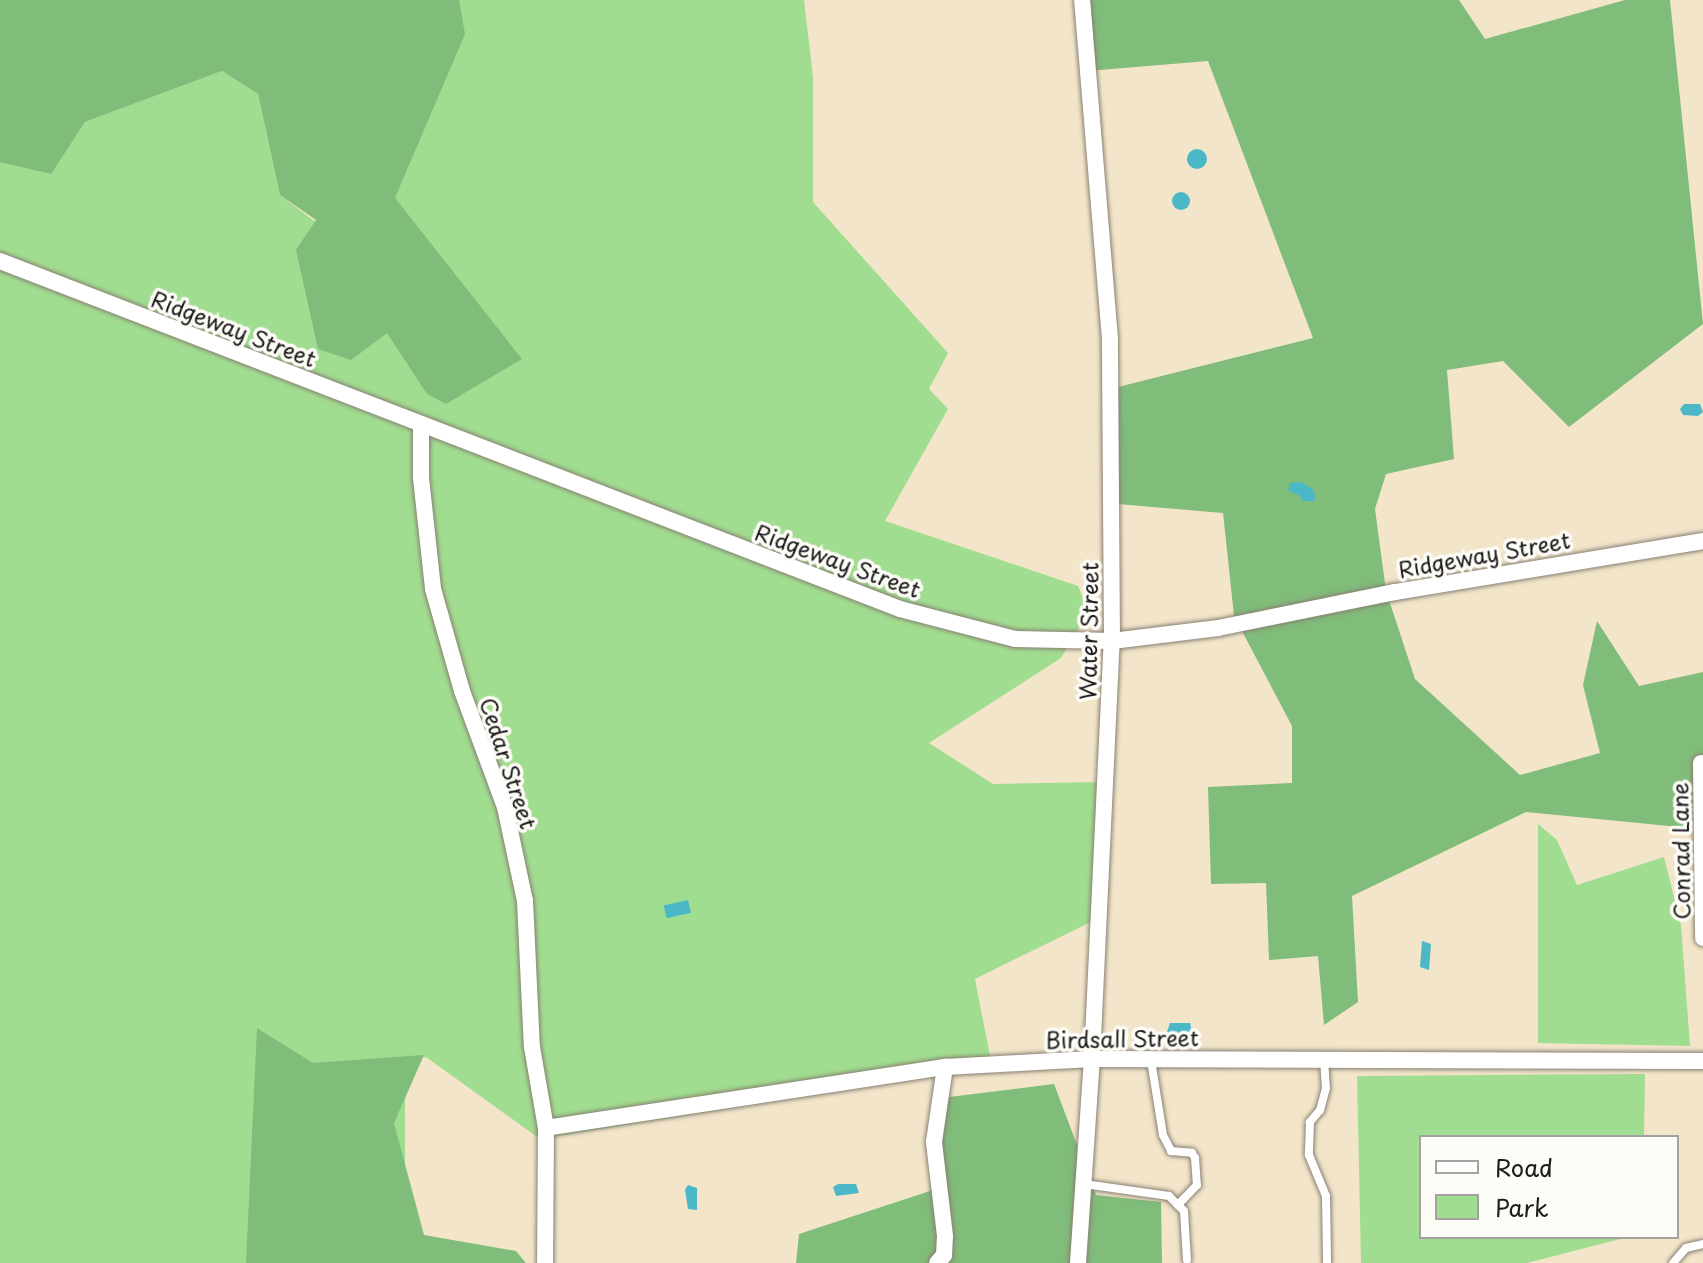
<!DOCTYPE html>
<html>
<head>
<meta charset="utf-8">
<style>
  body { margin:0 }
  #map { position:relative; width:1703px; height:1263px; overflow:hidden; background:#f3e5ca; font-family:"Playpen Sans",sans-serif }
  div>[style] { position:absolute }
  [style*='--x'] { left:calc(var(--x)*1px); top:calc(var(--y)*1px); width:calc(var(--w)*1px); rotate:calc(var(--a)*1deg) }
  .green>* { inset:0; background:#a1dd90 }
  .forest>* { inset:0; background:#80bc7a }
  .water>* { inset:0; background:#4cb8c7; transform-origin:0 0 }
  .round { border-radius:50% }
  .roads { filter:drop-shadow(0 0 2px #888073) drop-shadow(0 0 2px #888073) }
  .service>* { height:8px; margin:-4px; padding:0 4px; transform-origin:4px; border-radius:4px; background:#fff }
  .minor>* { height:16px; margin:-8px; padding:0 8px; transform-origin:8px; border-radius:8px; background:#fff }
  span { translate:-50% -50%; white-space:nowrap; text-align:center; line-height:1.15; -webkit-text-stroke:7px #fdfcf7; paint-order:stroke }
  .street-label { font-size:22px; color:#1c1c1c }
  .legend { position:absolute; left:1419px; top:1135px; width:260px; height:104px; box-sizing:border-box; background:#fdfcf7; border:2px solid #a3a29f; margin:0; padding:10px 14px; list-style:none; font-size:24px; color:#1c1c1c }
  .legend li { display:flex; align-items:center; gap:16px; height:40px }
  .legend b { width:40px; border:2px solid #a3a29f }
</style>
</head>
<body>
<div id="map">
  <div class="green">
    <div style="clip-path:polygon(0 0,70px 144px,85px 122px,222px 71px,258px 94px,280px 195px,330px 233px,253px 0,804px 0,813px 77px,813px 202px,948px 353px,929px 389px,948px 409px,885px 521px,1078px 586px,1089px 612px,1061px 658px,929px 743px,993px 784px,1099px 782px,1101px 917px,975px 979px,992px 1066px,540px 1139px,426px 1057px,405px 1059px,405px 1263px,0 1263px)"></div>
    <div style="clip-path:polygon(1538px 824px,1557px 840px,1577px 885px,1664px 857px,1681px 925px,1690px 1046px,1538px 1043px)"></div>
    <div style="clip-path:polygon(1645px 1074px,1644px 1137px,1421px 1137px,1421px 1237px,1628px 1237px,1527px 1263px,1361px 1263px,1357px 1076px)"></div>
  </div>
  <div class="forest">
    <div style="clip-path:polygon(0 0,459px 0,465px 34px,395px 198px,522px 359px,446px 404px,427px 394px,387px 333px,351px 360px,318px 349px,296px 250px,316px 220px,280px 195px,258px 94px,222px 71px,85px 122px,51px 174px,0 162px)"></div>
    <div style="clip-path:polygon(1082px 0,1459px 0,1485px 39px,1625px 0,1670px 0,1703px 324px,1569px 427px,1503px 361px,1447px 370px,1454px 459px,1386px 474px,1375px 509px,1386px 591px,1415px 679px,1520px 775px,1600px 753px,1583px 685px,1597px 621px,1639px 686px,1703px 672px,1703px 842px,1700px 829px,1526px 812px,1352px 896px,1358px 1002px,1324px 1025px,1318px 956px,1269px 960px,1266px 883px,1211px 884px,1208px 787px,1292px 783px,1292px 726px,1234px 616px,1223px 513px,1118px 504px,1110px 389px,1313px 338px,1208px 61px,1087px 71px)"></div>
    <div style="clip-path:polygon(257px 1028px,313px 1063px,424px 1055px,394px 1123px,424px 1235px,516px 1251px,526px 1263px,246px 1263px)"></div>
    <div style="clip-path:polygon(1054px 1084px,1096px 1195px,1161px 1202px,1162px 1263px,796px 1263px,799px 1234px,930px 1191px,941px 1098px)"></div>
  </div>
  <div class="water">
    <div class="round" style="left:1187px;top:149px;width:20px;height:20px"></div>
    <div class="round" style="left:1172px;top:192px;width:18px;height:18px"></div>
    <div style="clip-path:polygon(1684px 404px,1700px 404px,1703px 412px,1698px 416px,1683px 415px,1680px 409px)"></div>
    <div style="clip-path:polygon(1301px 482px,1314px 490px,1315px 501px,1303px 501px,1299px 495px,1288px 491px,1290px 483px)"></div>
    <div style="left:688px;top:900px;width:13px;height:25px;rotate:77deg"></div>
    <div style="clip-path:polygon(1422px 941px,1431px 944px,1429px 970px,1420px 967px)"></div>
    <div style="clip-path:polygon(1170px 1023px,1190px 1023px,1192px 1032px,1170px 1035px,1167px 1032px)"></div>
    <div style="clip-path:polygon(838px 1184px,856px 1184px,859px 1193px,836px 1196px,833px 1187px)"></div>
    <div style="clip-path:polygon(688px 1185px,697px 1188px,697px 1210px,688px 1209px,685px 1190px)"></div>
  </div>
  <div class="roads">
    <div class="service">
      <div style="--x:1151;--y:1060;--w:76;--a:80.9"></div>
      <div style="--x:1163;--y:1135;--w:18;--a:63"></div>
      <div style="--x:1171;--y:1151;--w:21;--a:5"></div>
      <div style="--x:1192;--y:1153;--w:6;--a:59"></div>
      <div style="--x:1195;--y:1158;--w:27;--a:86"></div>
      <div style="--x:1197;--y:1185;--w:28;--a:134"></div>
      <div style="--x:1324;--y:1060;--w:28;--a:86"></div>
      <div style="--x:1326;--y:1088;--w:23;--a:105"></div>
      <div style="--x:1320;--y:1110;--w:16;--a:130"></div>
      <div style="--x:1310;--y:1122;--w:33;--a:92"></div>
      <div style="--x:1309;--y:1155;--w:44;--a:67.5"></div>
      <div style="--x:1326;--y:1196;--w:67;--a:89.1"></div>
      <div style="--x:1084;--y:1184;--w:86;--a:8"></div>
      <div style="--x:1169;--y:1196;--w:21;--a:45"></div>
      <div style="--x:1184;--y:1211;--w:49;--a:86.5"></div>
      <div style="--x:1673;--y:1263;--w:20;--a:-49"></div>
      <div style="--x:1686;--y:1248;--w:17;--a:-13"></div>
    </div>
    <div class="minor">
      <div style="--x:0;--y:261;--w:965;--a:21.14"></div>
      <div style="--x:900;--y:609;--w:119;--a:14.6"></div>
      <div style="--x:1015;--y:639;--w:97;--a:1.2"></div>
      <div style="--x:1112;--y:641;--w:107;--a:-7"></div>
      <div style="--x:1218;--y:628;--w:181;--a:-11.5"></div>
      <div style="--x:1395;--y:592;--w:312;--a:-9.4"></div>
      <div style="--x:421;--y:424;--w:54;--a:90"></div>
      <div style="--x:421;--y:478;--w:112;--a:83.8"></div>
      <div style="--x:433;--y:589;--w:106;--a:74.1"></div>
      <div style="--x:462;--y:691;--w:124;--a:69.7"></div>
      <div style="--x:505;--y:807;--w:96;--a:78"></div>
      <div style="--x:525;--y:901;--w:146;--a:87.3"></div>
      <div style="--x:532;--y:1047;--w:82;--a:80.2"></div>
      <div style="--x:546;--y:1128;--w:135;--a:90.4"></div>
      <div style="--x:1701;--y:763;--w:175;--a:89.3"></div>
      <div style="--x:546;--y:1128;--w:404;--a:-8.7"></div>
      <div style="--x:945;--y:1067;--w:147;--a:-3.1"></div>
      <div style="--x:1092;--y:1059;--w:611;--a:0.19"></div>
      <div style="--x:937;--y:1263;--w:11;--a:-49"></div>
      <div style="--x:944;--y:1255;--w:19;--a:-87"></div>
      <div style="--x:945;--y:1236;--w:95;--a:-96.7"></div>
      <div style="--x:934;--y:1142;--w:76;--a:-81.7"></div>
      <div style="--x:1078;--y:1263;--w:204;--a:-86.1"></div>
      <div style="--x:1092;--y:1059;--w:418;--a:-87.3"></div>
      <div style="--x:1112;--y:641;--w:302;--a:-90.4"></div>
      <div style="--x:1110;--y:339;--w:340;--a:-94.7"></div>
    </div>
  </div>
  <div class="street-label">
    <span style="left:234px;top:328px;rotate:21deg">Ridgeway Street</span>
    <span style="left:1484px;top:554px;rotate:-10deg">Ridgeway Street</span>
    <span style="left:838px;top:560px;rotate:20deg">Ridgeway Street</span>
    <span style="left:1088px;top:631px;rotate:-89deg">Water Street</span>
    <span style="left:509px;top:763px;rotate:72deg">Cedar Street</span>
    <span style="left:1680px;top:851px;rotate:-91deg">Conrad Lane</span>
    <span style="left:1122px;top:1038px;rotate:-1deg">Birdsall Street</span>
  </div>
  <ul class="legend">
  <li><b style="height:10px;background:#fff"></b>Road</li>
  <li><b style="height:22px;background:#a1dd90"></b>Park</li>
  </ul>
</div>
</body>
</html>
